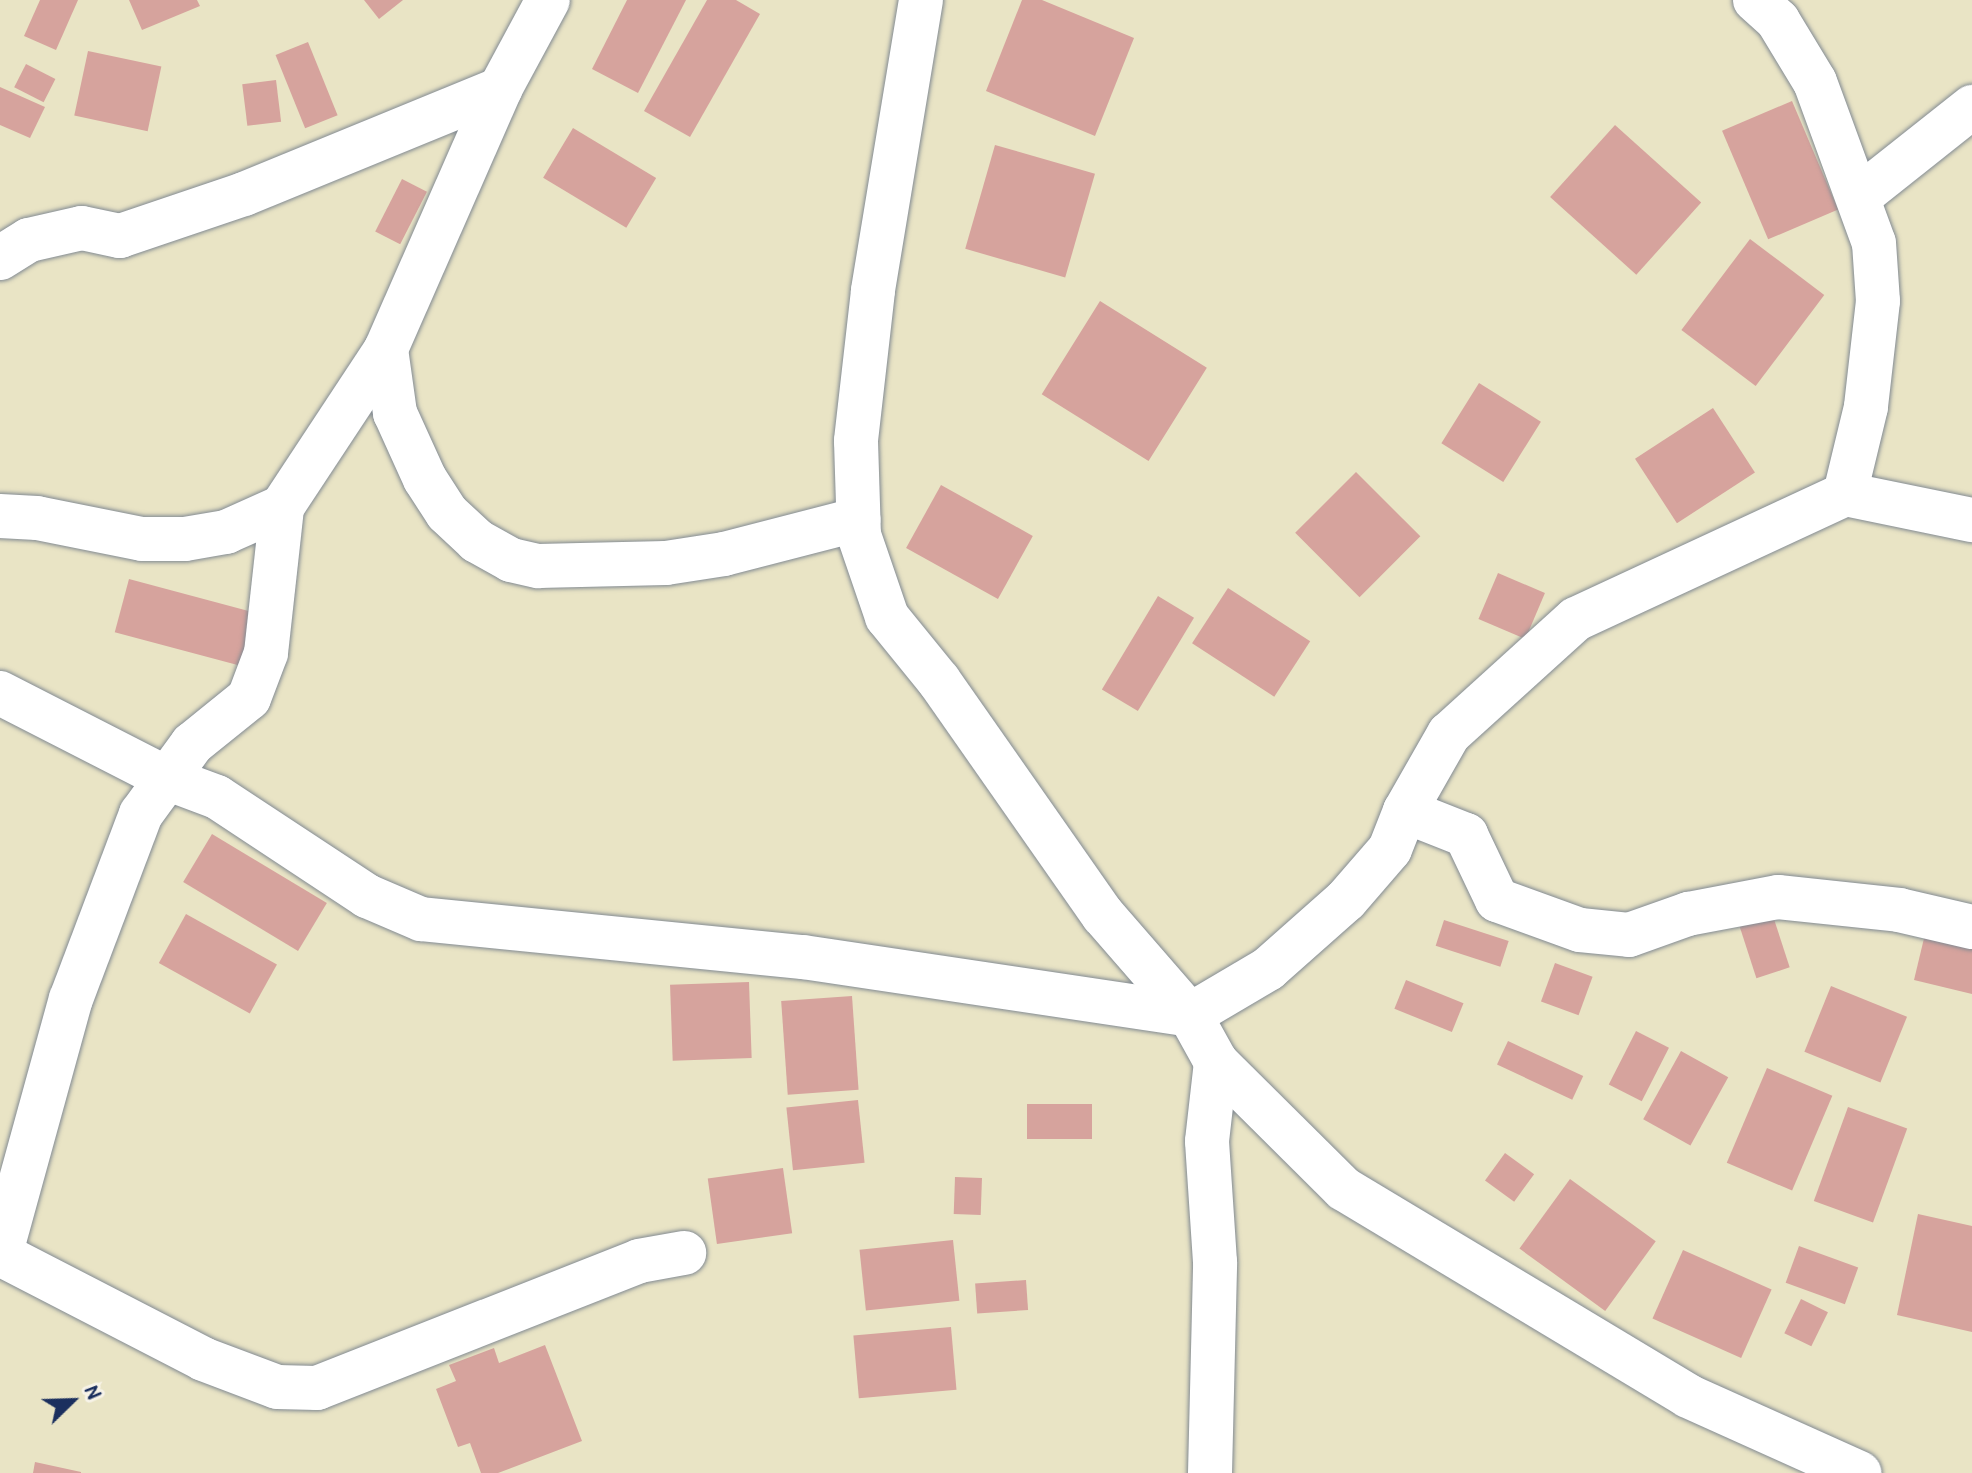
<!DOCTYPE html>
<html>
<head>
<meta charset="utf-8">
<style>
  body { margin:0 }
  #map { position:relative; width:1972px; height:1473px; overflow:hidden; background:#e9e4c5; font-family:"Patrick Hand",sans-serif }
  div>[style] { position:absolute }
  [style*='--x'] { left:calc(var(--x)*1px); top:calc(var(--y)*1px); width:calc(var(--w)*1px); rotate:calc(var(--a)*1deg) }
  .building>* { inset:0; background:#d6a39d; transform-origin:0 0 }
  .roads { filter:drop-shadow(0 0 2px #828a92) drop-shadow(0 0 2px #828a92) }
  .minor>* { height:44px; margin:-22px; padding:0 22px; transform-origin:22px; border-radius:22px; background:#fff }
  span { translate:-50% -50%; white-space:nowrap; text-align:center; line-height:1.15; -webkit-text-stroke:6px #f7f3e8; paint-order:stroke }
  .north { position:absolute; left:32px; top:1361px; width:80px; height:80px; -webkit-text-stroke:6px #f7f3e8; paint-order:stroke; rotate:67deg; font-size:22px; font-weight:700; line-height:32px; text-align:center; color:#1b2f5e }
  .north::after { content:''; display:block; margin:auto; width:28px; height:36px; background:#1b2f5e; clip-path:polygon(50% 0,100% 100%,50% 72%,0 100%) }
</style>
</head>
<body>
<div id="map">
  <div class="building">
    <div style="clip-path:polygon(40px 0,78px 0,56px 50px,24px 36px)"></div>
    <div style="clip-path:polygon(129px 0,197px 0,200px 6px,142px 30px)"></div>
    <div style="clip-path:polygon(364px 0,403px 0,379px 19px)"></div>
    <div style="clip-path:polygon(627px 0,686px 0,638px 93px,592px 69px)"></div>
    <div style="clip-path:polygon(707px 0,736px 0,760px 14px,690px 137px,644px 111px)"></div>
    <div style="clip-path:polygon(1022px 0,1042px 0,1134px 38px,1095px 136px,986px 91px)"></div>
    <div style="left:308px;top:42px;width:79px;height:35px;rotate:68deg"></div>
    <div style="left:88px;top:51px;width:75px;height:66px;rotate:12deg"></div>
    <div style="left:26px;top:64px;width:33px;height:26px;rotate:27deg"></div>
    <div style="left:276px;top:80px;width:42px;height:34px;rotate:83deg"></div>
    <div style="clip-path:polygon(0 87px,45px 107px,30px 138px,0 125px)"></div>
    <div style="left:1792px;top:101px;width:118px;height:76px;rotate:67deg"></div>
    <div style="left:1615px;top:125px;width:116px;height:97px;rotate:42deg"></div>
    <div style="left:573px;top:128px;width:97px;height:58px;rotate:31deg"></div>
    <div style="left:995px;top:145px;width:104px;height:108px;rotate:16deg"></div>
    <div style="left:402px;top:179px;width:28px;height:59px;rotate:27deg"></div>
    <div style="left:1750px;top:239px;width:93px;height:114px;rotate:37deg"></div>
    <div style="left:1100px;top:301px;width:126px;height:110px;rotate:32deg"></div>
    <div style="left:1479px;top:383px;width:73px;height:71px;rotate:32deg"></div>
    <div style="left:1713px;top:408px;width:77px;height:93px;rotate:57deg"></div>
    <div style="left:1356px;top:472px;width:91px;height:86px;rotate:45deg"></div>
    <div style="left:941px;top:485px;width:105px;height:72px;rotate:29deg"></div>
    <div style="left:1498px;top:573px;width:51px;height:50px;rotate:23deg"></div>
    <div style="left:129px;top:579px;width:132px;height:55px;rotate:15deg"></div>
    <div style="left:1228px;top:588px;width:98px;height:66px;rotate:33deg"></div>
    <div style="left:1158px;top:596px;width:42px;height:109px;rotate:31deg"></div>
    <div style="left:212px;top:834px;width:134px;height:56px;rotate:31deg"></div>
    <div style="left:186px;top:914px;width:104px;height:56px;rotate:29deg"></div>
    <div style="left:1773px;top:916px;width:54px;height:35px;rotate:72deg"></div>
    <div style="left:1444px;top:920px;width:68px;height:27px;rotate:18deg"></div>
    <div style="clip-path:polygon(1926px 930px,1972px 942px,1972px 994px,1914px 980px)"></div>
    <div style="left:1555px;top:963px;width:40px;height:41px;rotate:20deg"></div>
    <div style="left:1406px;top:980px;width:62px;height:31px;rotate:22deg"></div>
    <div style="left:749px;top:982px;width:76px;height:79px;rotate:88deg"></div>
    <div style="left:1831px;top:986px;width:82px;height:71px;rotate:22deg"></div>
    <div style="left:852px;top:996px;width:94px;height:71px;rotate:86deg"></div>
    <div style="left:1636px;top:1031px;width:37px;height:60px;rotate:27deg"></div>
    <div style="left:1508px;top:1041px;width:83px;height:26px;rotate:25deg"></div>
    <div style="left:1681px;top:1051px;width:54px;height:78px;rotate:29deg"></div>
    <div style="left:1767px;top:1068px;width:71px;height:103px;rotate:23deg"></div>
    <div style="left:858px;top:1100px;width:63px;height:72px;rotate:84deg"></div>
    <div style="left:1027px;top:1104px;width:65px;height:35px"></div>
    <div style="left:1848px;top:1107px;width:63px;height:100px;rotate:20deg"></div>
    <div style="left:1505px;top:1153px;width:36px;height:34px;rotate:36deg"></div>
    <div style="left:783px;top:1168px;width:66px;height:76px;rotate:82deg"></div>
    <div style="left:955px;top:1177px;width:27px;height:37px;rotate:2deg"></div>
    <div style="left:1570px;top:1179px;width:106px;height:86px;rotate:36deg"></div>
    <div style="clip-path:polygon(1918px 1214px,1972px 1226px,1972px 1332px,1897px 1315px)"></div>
    <div style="left:953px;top:1240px;width:61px;height:94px;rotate:84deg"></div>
    <div style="left:1799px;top:1246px;width:63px;height:39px;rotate:20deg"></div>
    <div style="left:1683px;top:1250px;width:97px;height:75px;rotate:24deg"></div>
    <div style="left:1026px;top:1280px;width:30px;height:51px;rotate:86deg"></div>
    <div style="left:1801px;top:1299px;width:30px;height:38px;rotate:26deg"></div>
    <div style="left:951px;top:1327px;width:63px;height:98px;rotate:85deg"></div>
    <div style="clip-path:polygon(545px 1345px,582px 1441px,498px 1473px,481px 1473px,470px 1443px,458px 1447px,436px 1389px,456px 1381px,449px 1365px,494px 1348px,499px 1363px)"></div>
    <div style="clip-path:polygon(35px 1462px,81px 1472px,81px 1473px,33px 1473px)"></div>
  </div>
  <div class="roads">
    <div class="minor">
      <div style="--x:921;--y:0;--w:295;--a:99.4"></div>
      <div style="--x:873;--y:291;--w:151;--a:96.5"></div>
      <div style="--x:856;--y:441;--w:94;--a:88.2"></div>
      <div style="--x:859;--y:535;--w:87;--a:71.1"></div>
      <div style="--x:887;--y:617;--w:82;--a:50.9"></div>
      <div style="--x:939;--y:681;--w:286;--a:55"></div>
      <div style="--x:1103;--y:915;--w:133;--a:49"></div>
      <div style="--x:1190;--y:1015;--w:54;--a:61"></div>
      <div style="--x:1216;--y:1062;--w:180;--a:44.8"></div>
      <div style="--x:1344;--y:1189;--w:401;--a:31"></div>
      <div style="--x:1688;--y:1396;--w:188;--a:24.2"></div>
      <div style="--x:1755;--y:0;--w:31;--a:42"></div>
      <div style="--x:1778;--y:21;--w:71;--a:58.8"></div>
      <div style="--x:1815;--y:82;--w:171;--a:69.9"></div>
      <div style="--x:1874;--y:243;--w:58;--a:86.1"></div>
      <div style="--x:1878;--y:301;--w:107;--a:96.5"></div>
      <div style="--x:1866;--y:407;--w:89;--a:103.6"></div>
      <div style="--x:1861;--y:195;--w:142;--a:-38.4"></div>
      <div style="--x:0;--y:258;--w:34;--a:-32"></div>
      <div style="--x:29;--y:240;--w:54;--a:-12.8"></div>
      <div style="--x:82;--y:228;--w:39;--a:12"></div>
      <div style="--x:120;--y:236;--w:131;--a:-18.7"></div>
      <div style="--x:244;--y:194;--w:277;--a:-22.3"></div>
      <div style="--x:386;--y:349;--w:65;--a:82"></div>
      <div style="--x:395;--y:413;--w:72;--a:65.6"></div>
      <div style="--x:425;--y:479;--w:40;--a:57.1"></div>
      <div style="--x:447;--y:513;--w:41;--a:43"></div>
      <div style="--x:477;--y:541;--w:39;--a:29"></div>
      <div style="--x:511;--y:560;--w:28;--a:13"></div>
      <div style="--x:538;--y:566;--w:128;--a:-1.3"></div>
      <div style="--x:666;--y:563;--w:59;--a:-8.8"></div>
      <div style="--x:724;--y:554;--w:139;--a:-14.5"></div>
      <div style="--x:0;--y:516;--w:37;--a:3"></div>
      <div style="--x:37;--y:518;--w:107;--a:11.3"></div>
      <div style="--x:142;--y:539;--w:43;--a:0"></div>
      <div style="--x:185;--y:539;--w:42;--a:-9.7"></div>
      <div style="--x:226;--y:532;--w:61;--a:-24.1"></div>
      <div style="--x:282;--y:507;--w:189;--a:-56.6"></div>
      <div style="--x:386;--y:349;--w:284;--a:-66.3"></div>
      <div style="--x:500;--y:89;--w:101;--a:-61.7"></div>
      <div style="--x:0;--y:693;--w:186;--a:27.1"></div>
      <div style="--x:166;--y:778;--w:54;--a:20.4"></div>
      <div style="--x:217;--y:797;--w:180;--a:33.4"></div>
      <div style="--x:367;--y:896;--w:59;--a:23.1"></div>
      <div style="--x:421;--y:919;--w:384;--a:5.7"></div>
      <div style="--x:803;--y:957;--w:391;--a:8.5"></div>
      <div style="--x:1190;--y:1015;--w:91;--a:-30.5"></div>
      <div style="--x:1268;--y:969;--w:104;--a:-41.5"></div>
      <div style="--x:1346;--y:900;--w:67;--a:-49.2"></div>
      <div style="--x:1390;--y:849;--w:41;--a:-68.5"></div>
      <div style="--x:1405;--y:811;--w:89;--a:-60.3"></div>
      <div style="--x:1449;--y:734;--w:171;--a:-42.2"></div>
      <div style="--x:1576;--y:619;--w:297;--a:-24.9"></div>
      <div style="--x:1845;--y:494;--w:130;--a:11.6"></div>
      <div style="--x:1405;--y:811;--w:66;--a:21.5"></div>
      <div style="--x:1466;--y:835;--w:72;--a:64.5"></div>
      <div style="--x:1497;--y:900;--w:88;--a:19.9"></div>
      <div style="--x:1580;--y:930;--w:49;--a:5.8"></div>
      <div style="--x:1629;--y:935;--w:63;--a:-19.6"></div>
      <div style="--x:1688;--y:914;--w:92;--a:-10.7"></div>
      <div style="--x:1778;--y:897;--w:122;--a:6.1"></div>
      <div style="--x:1899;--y:910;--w:75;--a:13.1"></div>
      <div style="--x:0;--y:1254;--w:229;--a:27.3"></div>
      <div style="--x:203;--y:1359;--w:79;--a:20.7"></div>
      <div style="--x:277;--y:1387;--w:40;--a:1.4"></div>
      <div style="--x:317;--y:1388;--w:346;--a:-21.5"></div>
      <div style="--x:639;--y:1261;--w:46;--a:-10.1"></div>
      <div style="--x:0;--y:1256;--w:267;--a:-74.6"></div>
      <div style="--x:71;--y:999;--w:198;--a:-69.3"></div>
      <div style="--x:141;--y:814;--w:87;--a:-53.9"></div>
      <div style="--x:192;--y:744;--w:73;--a:-38.9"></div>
      <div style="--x:249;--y:698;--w:48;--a:-69.3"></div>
      <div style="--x:266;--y:653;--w:147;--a:-83.7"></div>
      <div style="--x:1210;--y:1473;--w:211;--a:-88.6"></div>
      <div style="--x:1215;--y:1262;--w:121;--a:-93.8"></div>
      <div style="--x:1207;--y:1141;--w:80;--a:-83.5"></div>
    </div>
  </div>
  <div class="north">N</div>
</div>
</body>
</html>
